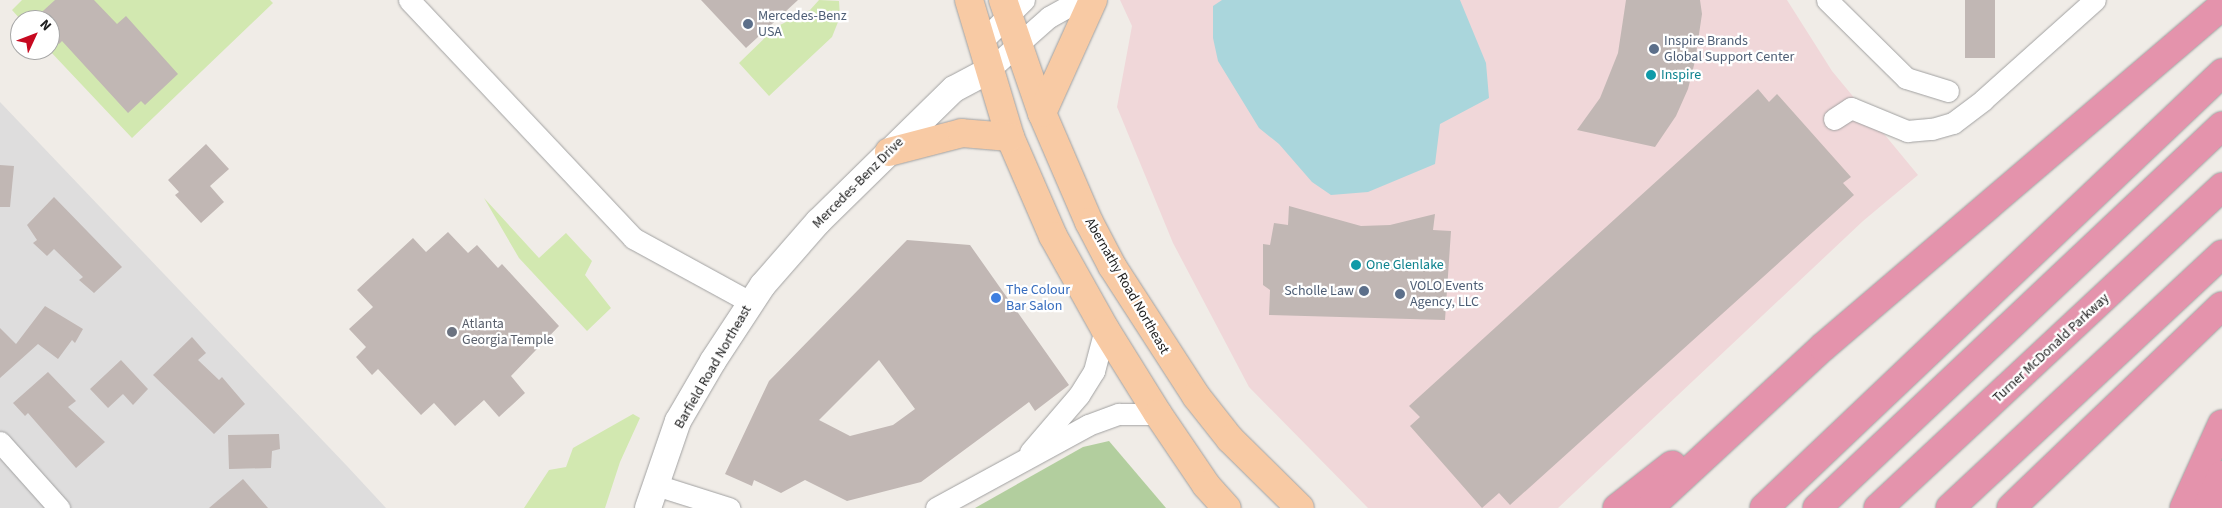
<!DOCTYPE html>
<html>
<head>
<meta charset="utf-8">
<style>
  body { margin:0 }
  #map { position:relative; width:2222px; height:508px; overflow:hidden; background:#f0ece7; font-family:"Source Sans 3",sans-serif }
  div>[style] { position:absolute }
  [style*='--x'] { left:calc(var(--x)*1px); top:calc(var(--y)*1px); width:calc(var(--w)*1px); rotate:calc(var(--a)*1deg) }
  .residential>* { inset:0; background:#dedddd }
  .commercial>* { inset:0; background:#f0d7d9 }
  .grass>* { inset:0; background:#d2e8b0 }
  .forest>* { inset:0; background:#b2ce9e }
  .water>* { inset:0; background:#aad6dc }
  .building>* { inset:0; background:#c1b7b4; transform-origin:0 0 }
  .roads { filter:drop-shadow(0 0 1px #a1a1a1) drop-shadow(0 0 1px #a1a1a1) }
  .minor>* { height:21px; margin:-10.5px; padding:0 10.5px; transform-origin:10.5px; border-radius:10.5px; background:#fff }
  .tertiary>* { height:26px; margin:-13px; padding:0 13px; transform-origin:13px; border-radius:13px; background:#fff }
  .primary>* { height:28px; margin:-14px; padding:0 14px; transform-origin:14px; border-radius:14px; background:#f8caa4 }
  .motorway>* { height:28px; margin:-14px; padding:0 14px; transform-origin:14px; border-radius:14px; background:#e493ac }
  .dots>* { width:14px; height:14px; translate:-50% -50%; box-sizing:border-box; border:2px solid #fff; border-radius:50% }
  span { translate:-50% -50%; white-space:nowrap; text-align:center; line-height:1.15; -webkit-text-stroke:4.5px #fff; paint-order:stroke }
  .service-label { font-size:14px; color:#4e5e75 }
  .left { translate:0 -50%; text-align:left }
  .right { translate:-100% -50%; text-align:right }
  .culture-label { font-size:14px; color:#0d838f }
  .street-label { font-size:14px; color:#202020 }
  .shop-label { font-size:14px; color:#366cbe }
  .worship-label { font-size:14px; color:#5b616d }
  .north { position:absolute; left:10px; top:10px; width:50px; height:50px; box-sizing:border-box; background:#fff; border:1px solid #a6a6a6; border-radius:50%; rotate:47deg; font-size:14px; font-weight:700; line-height:20px; text-align:center; color:#202020 }
  .north::after { content:''; display:block; margin:auto; width:18px; height:22px; background:#c70920; clip-path:polygon(50% 0,100% 100%,50% 72%,0 100%) }
</style>
</head>
<body>
<div id="map">
  <div class="residential">
    <div style="clip-path:polygon(0 102px,347px 466px,386px 508px,0 508px)"></div>
  </div>
  <div class="commercial">
    <div style="clip-path:polygon(1120px 0,1787px 0,1832px 71px,1918px 175px,1863px 221px,1558px 508px,1368px 508px,1249px 387px,1173px 243px,1117px 107px,1132px 26px)"></div>
  </div>
  <div class="grass">
    <div style="clip-path:polygon(22px 0,270px 0,273px 3px,132px 138px,49px 50px,50px 20px,21px 20px,12px 10px)"></div>
    <div style="clip-path:polygon(819px 0,839px 1px,840px 17px,832px 37px,769px 96px,739px 63px,776px 27px,810px 10px)"></div>
    <div style="clip-path:polygon(484px 198px,539px 258px,566px 233px,592px 261px,585px 275px,611px 308px,587px 331px,519px 258px)"></div>
    <div style="clip-path:polygon(633px 414px,640px 418px,620px 462px,605px 508px,524px 508px,549px 470px,566px 467px,573px 448px)"></div>
  </div>
  <div class="forest">
    <div style="clip-path:polygon(1109px 441px,1166px 508px,975px 508px,1083px 447px)"></div>
  </div>
  <div class="water">
    <div style="clip-path:polygon(1222px 0,1460px 0,1486px 63px,1489px 98px,1440px 124px,1435px 164px,1368px 192px,1331px 195px,1312px 182px,1279px 144px,1259px 128px,1218px 61px,1213px 38px,1213px 6px)"></div>
  </div>
  <div class="building">
    <div style="clip-path:polygon(55px 0,94px 0,117px 24px,126px 16px,178px 74px,145px 105px,141px 101px,128px 113px,62px 41px,59px 44px,50px 35px,50px 20px,33px 20px)"></div>
    <div style="clip-path:polygon(701px 0,798px 0,746px 48px)"></div>
    <div style="clip-path:polygon(1626px 0,1700px 0,1702px 14px,1695px 61px,1688px 89px,1676px 116px,1655px 147px,1577px 130px,1600px 98px,1618px 53px)"></div>
    <div style="left:1965px;top:0;width:30px;height:58px"></div>
    <div style="clip-path:polygon(1758px 89px,1769px 102px,1777px 94px,1851px 177px,1843px 183px,1854px 195px,1510px 505px,1499px 493px,1482px 508px,1410px 426px,1420px 417px,1409px 406px)"></div>
    <div style="clip-path:polygon(206px 144px,229px 169px,210px 186px,224px 202px,201px 223px,175px 195px,179px 192px,168px 180px)"></div>
    <div style="clip-path:polygon(0 165px,14px 166px,10px 207px,0 207px)"></div>
    <div style="clip-path:polygon(54px 197px,122px 267px,94px 293px,79px 280px,83px 277px,54px 249px,47px 256px,33px 243px,37px 240px,27px 225px)"></div>
    <div style="clip-path:polygon(1289px 206px,1361px 226px,1390px 225px,1435px 214px,1433px 230px,1451px 231px,1445px 320px,1269px 315px,1270px 290px,1263px 285px,1263px 244px,1270px 245px,1274px 223px,1288px 225px)"></div>
    <div style="clip-path:polygon(448px 232px,468px 253px,477px 245px,498px 268px,502px 264px,559px 326px,511px 376px,525px 393px,499px 417px,484px 400px,455px 426px,434px 403px,421px 415px,378px 369px,372px 375px,356px 357px,366px 347px,349px 329px,373px 307px,357px 290px,413px 238px,426px 252px)"></div>
    <div style="clip-path:polygon(evenodd,907px 240px,970px 245px,1069px 385px,1035px 411px,1029px 402px,921px 482px,847px 501px,805px 480px,781px 493px,754px 480px,752px 486px,725px 474px,769px 381px,907px 240px,879px 360px,915px 409px,893px 425px,850px 436px,819px 420px,879px 360px)"></div>
    <div style="clip-path:polygon(45px 306px,83px 329px,75px 343px,72px 340px,58px 359px,38px 344px,0 378px,0 328px,16px 344px)"></div>
    <div style="clip-path:polygon(192px 337px,206px 353px,198px 360px,219px 380px,222px 377px,245px 404px,214px 434px,153px 375px)"></div>
    <div style="clip-path:polygon(121px 360px,148px 389px,133px 405px,123px 394px,108px 408px,90px 389px)"></div>
    <div style="clip-path:polygon(48px 372px,76px 401px,68px 407px,105px 442px,76px 468px,28px 413px,25px 416px,13px 403px)"></div>
    <div style="clip-path:polygon(279px 434px,280px 449px,272px 451px,271px 468px,229px 469px,228px 435px)"></div>
    <div style="clip-path:polygon(243px 479px,268px 508px,209px 508px)"></div>
  </div>
  <div class="roads">
    <div class="minor">
      <div style="--x:409;--y:0;--w:327;--a:46.7"></div>
      <div style="--x:633;--y:238;--w:133;--a:28.7"></div>
      <div style="--x:1827;--y:0;--w:111;--a:44.6"></div>
      <div style="--x:1906;--y:78;--w:44;--a:17.2"></div>
      <div style="--x:981;--y:42;--w:60;--a:-44.3"></div>
      <div style="--x:989;--y:70;--w:80;--a:-41.5"></div>
      <div style="--x:1049;--y:17;--w:35;--a:-29"></div>
      <div style="--x:1834;--y:119;--w:20;--a:-33"></div>
      <div style="--x:1851;--y:108;--w:61;--a:22.3"></div>
      <div style="--x:1907;--y:131;--w:25;--a:-5"></div>
      <div style="--x:1932;--y:129;--w:22;--a:-16"></div>
      <div style="--x:1953;--y:123;--w:38;--a:-37"></div>
      <div style="--x:1983;--y:100;--w:150;--a:-41.8"></div>
      <div style="--x:0;--y:442;--w:89;--a:48.2"></div>
      <div style="--x:1030;--y:452;--w:75;--a:-49.3"></div>
      <div style="--x:1079;--y:395;--w:28;--a:-58"></div>
      <div style="--x:1094;--y:371;--w:43;--a:-75.3"></div>
      <div style="--x:656;--y:485;--w:77;--a:17.5"></div>
      <div style="--x:936;--y:508;--w:173;--a:-28.6"></div>
      <div style="--x:1088;--y:425;--w:33;--a:-20"></div>
      <div style="--x:1119;--y:414;--w:39;--a:0"></div>
    </div>
    <div class="tertiary">
      <div style="--x:648;--y:508;--w:92;--a:-71"></div>
      <div style="--x:678;--y:421;--w:69;--a:-59.7"></div>
      <div style="--x:713;--y:361;--w:91;--a:-56.7"></div>
      <div style="--x:763;--y:285;--w:84;--a:-48.9"></div>
      <div style="--x:818;--y:222;--w:190;--a:-44.4"></div>
      <div style="--x:954;--y:89;--w:40;--a:-28"></div>
    </div>
    <div class="primary">
      <div style="--x:969;--y:0;--w:143;--a:73.3"></div>
      <div style="--x:1010;--y:137;--w:108;--a:66.5"></div>
      <div style="--x:1053;--y:236;--w:107;--a:60.8"></div>
      <div style="--x:1105;--y:329;--w:100;--a:58.1"></div>
      <div style="--x:1158;--y:414;--w:86;--a:55.9"></div>
      <div style="--x:1206;--y:485;--w:31;--a:48"></div>
      <div style="--x:1003;--y:0;--w:120;--a:71"></div>
      <div style="--x:1042;--y:113;--w:119;--a:66.7"></div>
      <div style="--x:1089;--y:222;--w:50;--a:62.4"></div>
      <div style="--x:1112;--y:266;--w:155;--a:57.1"></div>
      <div style="--x:1196;--y:396;--w:55;--a:51.7"></div>
      <div style="--x:1230;--y:439;--w:98;--a:44.6"></div>
      <div style="--x:1042;--y:113;--w:124;--a:-65.7"></div>
      <div style="--x:889;--y:152;--w:75;--a:-14.6"></div>
      <div style="--x:962;--y:133;--w:48;--a:4.8"></div>
    </div>
    <div class="motorway">
      <div style="--x:1617;--y:508;--w:70;--a:-38"></div>
      <div style="--x:1649;--y:508;--w:237;--a:-42.8"></div>
      <div style="--x:1823;--y:347;--w:525;--a:-40.52"></div>
      <div style="--x:1764;--y:508;--w:632;--a:-43.52"></div>
      <div style="--x:1817;--y:508;--w:557;--a:-43.33"></div>
      <div style="--x:1878;--y:508;--w:471;--a:-43"></div>
      <div style="--x:1950;--y:508;--w:372;--a:-43"></div>
      <div style="--x:2011;--y:508;--w:292;--a:-43.8"></div>
      <div style="--x:2184;--y:508;--w:92;--a:-65.7"></div>
      <div style="--x:2207;--y:508;--w:36;--a:-66"></div>
    </div>
  </div>
  <div class="dots">
    <div style="left:748px;top:24px;background:#5c6f8a"></div>
    <div style="left:1654px;top:49px;background:#5c6f8a"></div>
    <div style="left:1651px;top:75px;background:#0f9aa8"></div>
    <div style="left:1356px;top:265px;background:#0f9aa8"></div>
    <div style="left:1364px;top:291px;background:#5c6f8a"></div>
    <div style="left:1400px;top:294px;background:#5c6f8a"></div>
    <div style="left:996px;top:298px;background:#3f7fe0"></div>
    <div style="left:452px;top:332px;background:#6b7280"></div>
  </div>
  <div class="service-label">
    <span class="left" style="left:758px;top:24px">Mercedes-Benz<br>USA</span>
    <span class="left" style="left:1664px;top:49px">Inspire Brands<br>Global Support Center</span>
    <span class="left" style="left:1410px;top:294px">VOLO Events<br>Agency, LLC</span>
    <span class="right" style="left:1354px;top:291px">Scholle Law</span>
  </div>
  <div class="culture-label">
    <span class="left" style="left:1661px;top:75px">Inspire</span>
    <span class="left" style="left:1366px;top:265px">One Glenlake</span>
  </div>
  <div class="street-label">
    <span style="left:858px;top:183px;rotate:-45deg">Mercedes-Benz Drive</span>
    <span style="left:1127px;top:286px;rotate:60deg">Abernathy Road Northeast</span>
    <span style="left:2051px;top:348px;rotate:-43deg">Turner McDonald Parkway</span>
    <span style="left:713px;top:367px;rotate:-60deg">Barfield Road Northeast</span>
  </div>
  <div class="shop-label">
    <span class="left" style="left:1006px;top:298px">The Colour<br>Bar Salon</span>
  </div>
  <div class="worship-label">
    <span class="left" style="left:462px;top:332px">Atlanta<br>Georgia Temple</span>
  </div>
  <div class="north">N</div>
</div>
</body>
</html>
